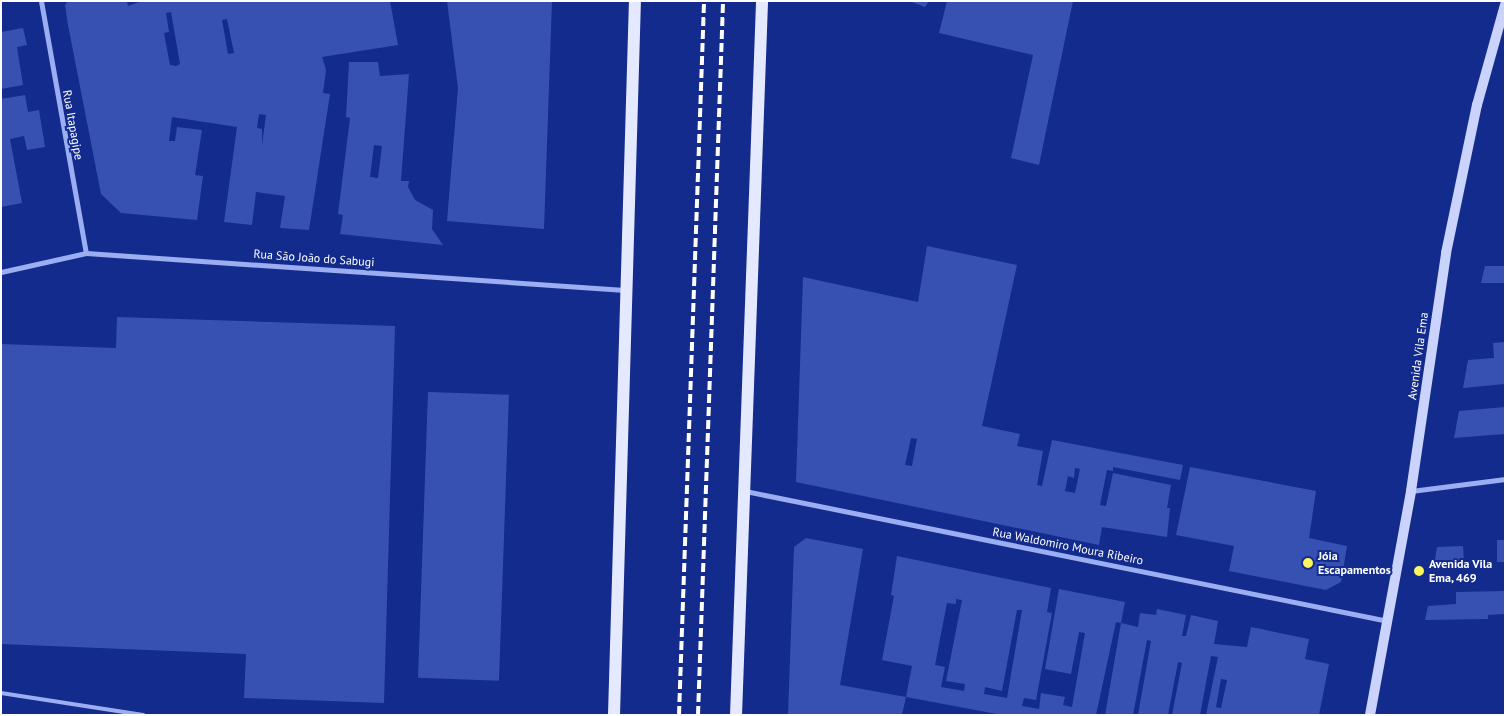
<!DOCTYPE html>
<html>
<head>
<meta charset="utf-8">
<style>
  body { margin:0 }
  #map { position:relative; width:1506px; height:716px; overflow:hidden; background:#132b8c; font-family:"PT Sans",sans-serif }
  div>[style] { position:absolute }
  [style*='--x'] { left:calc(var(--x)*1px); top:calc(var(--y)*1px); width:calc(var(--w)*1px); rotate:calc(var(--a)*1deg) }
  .building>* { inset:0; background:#3751b3; transform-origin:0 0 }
  .lane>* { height:4px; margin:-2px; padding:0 2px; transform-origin:2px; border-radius:2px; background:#9baef1 }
  .street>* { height:5px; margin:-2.5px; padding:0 2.5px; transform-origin:2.5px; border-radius:2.5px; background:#9baef1 }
  .secondary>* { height:10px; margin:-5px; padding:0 5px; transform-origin:5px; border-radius:5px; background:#cad3fb }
  .primary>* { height:12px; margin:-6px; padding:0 6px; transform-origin:6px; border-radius:6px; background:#e5e9ff }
  .rail>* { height:4px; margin-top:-2px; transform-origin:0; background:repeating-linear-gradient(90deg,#fff 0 9px,transparent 0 13px) }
  .dots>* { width:14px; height:14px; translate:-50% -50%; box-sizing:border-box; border:2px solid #132b8c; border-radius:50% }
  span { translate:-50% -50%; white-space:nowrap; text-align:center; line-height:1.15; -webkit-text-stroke:4px #132b8c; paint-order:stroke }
  .street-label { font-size:12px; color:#fff }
  .poi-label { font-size:12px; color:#fff; font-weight:700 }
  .left { translate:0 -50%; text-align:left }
  .frame { position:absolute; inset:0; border:2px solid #fff; pointer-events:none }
</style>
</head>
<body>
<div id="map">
  <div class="building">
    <div style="clip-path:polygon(evenodd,68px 1px,127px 1px,128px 6px,142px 1px,390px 1px,398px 45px,322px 57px,326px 70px,323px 93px,330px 94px,309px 230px,280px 228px,285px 196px,256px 192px,252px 225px,224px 222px,237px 127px,172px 117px,169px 141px,175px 141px,177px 127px,202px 130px,195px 175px,203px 176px,197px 220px,121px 213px,101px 194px,68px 25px,65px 5px,68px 1px,171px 12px,180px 64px,176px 66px,170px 65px,164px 33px,169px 32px,166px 13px,171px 12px,68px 1px,227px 19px,234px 53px,228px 54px,222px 20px,227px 19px,68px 1px,259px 114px,266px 115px,262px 145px,262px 129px,257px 128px,259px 114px)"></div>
    <div style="clip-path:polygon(447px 1px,552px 1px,544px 229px,447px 221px,458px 88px)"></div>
    <div style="clip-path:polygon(909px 1px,929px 1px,925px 7px)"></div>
    <div style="clip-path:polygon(947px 1px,1073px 1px,1039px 165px,1011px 158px,1033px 55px,939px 33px)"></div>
    <div style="clip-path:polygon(23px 28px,27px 45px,17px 47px,23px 85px,1px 89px,1px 32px)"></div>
    <div style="clip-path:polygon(evenodd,349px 62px,378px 62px,380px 76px,409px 74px,401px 181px,409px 181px,408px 187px,415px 200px,433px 210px,432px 229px,443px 245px,340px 234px,343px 215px,338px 214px,350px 118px,346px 117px,349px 62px,374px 145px,382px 146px,378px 178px,370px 177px,374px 145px)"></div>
    <div style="clip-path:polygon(25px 95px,28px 112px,39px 110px,45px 147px,27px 150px,24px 136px,10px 139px,22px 203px,1px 207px,1px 99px)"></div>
    <div style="clip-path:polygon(evenodd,927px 246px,1017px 265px,982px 426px,1020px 434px,1017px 446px,1043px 451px,1037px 485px,1042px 486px,1052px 440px,1183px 465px,1180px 480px,1113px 467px,1113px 471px,1107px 470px,1100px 505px,1106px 506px,1113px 473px,1171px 485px,1167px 508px,1170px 508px,1167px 537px,1102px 527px,1099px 545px,796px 482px,803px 277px,918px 302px,927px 246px,911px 438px,917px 439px,912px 466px,905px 465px,911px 438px,927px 246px,1075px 468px,1080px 469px,1075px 493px,1065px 491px,1068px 476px,1074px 478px,1075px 468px)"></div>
    <div style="clip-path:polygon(1485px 266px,1505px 266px,1505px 283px,1481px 283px)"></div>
    <div style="clip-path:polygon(117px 317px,395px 326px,384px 703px,244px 698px,246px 654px,1px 644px,1px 344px,116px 348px)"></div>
    <div style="clip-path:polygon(1505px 342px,1505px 384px,1463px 388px,1468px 360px,1494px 358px,1493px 343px)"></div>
    <div style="left:428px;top:392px;width:81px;height:286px;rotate:2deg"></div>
    <div style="clip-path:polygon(1505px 407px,1505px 434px,1454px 438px,1459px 411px)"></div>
    <div style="clip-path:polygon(1190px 467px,1316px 491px,1309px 538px,1347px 546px,1341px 582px,1326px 590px,1229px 571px,1234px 546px,1176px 535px)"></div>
    <div style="clip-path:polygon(806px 538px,863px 549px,840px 685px,906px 697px,902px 715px,788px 715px,794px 547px)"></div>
    <div style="left:1497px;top:540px;width:8px;height:22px"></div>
    <div style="clip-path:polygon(1463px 546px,1464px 564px,1434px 565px,1437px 547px)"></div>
    <div style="clip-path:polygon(evenodd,897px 556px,1051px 588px,1047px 612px,1052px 613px,1036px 700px,1024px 698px,1022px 706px,1039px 709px,1041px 693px,1065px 697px,1063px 705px,1072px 707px,1085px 633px,1079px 632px,1071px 674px,1045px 669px,1059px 589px,1125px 602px,1121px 623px,1116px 622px,1096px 715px,1002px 715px,906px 697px,912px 666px,882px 660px,894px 596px,891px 595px,897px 556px,956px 599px,962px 600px,946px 681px,965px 684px,964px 691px,941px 687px,945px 667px,935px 665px,947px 603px,956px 604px,956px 599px,897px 556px,1017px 610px,1022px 610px,1007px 698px,984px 694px,985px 687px,1002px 691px,1017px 610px)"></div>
    <div style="clip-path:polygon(1505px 591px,1505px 614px,1488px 615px,1488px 619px,1425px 620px,1428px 606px,1456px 604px,1456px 592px)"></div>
    <div style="clip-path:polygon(evenodd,1157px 609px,1186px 615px,1182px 636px,1186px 636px,1191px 615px,1218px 621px,1214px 644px,1247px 647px,1251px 627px,1309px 639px,1305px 659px,1329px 664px,1319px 715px,1206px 715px,1218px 657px,1211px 656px,1200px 715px,1172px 715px,1182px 663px,1178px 662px,1168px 715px,1138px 715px,1151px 641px,1147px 640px,1133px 715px,1105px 715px,1121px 623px,1138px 627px,1140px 613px,1156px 615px,1157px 609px,1221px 679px,1227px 680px,1221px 708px,1216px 707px,1221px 679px)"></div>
  </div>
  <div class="lane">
    <div style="--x:1;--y:693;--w:144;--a:8.8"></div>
  </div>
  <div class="street">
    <div style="--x:41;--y:1;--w:256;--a:79.9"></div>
    <div style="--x:1;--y:272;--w:87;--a:-12.6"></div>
    <div style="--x:86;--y:253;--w:540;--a:3.93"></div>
    <div style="--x:745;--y:491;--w:656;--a:11.43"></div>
    <div style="--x:1411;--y:491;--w:95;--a:-7.3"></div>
  </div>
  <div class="secondary">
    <div style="--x:1370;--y:715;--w:228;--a:-79.6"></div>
    <div style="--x:1411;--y:491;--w:241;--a:-81.6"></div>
    <div style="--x:1446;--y:253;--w:151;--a:-78.2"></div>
    <div style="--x:1477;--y:105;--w:104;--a:-74.4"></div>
  </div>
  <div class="primary">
    <div style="--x:614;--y:715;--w:714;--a:-88.32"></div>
    <div style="--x:736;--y:715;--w:714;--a:-87.91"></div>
  </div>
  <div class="rail">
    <div style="--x:679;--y:715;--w:714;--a:-87.99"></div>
    <div style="--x:698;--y:715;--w:714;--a:-87.99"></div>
  </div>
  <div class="dots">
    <div style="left:1308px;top:563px;background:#fff65b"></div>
    <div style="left:1419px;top:571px;background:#fff65b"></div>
  </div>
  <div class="street-label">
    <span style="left:73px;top:125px;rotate:80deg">Rua Itapagipe</span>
    <span style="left:314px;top:258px;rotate:4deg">Rua São João do Sabugi</span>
    <span style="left:1418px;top:356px;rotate:-82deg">Avenida Vila Ema</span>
    <span style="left:1068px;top:546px;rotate:11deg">Rua Waldomiro Moura Ribeiro</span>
  </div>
  <div class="poi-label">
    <span class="left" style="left:1318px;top:563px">Jóia<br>Escapamentos</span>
    <span class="left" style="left:1429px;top:571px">Avenida Vila<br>Ema, 469</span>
  </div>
  <div class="frame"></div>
</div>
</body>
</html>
